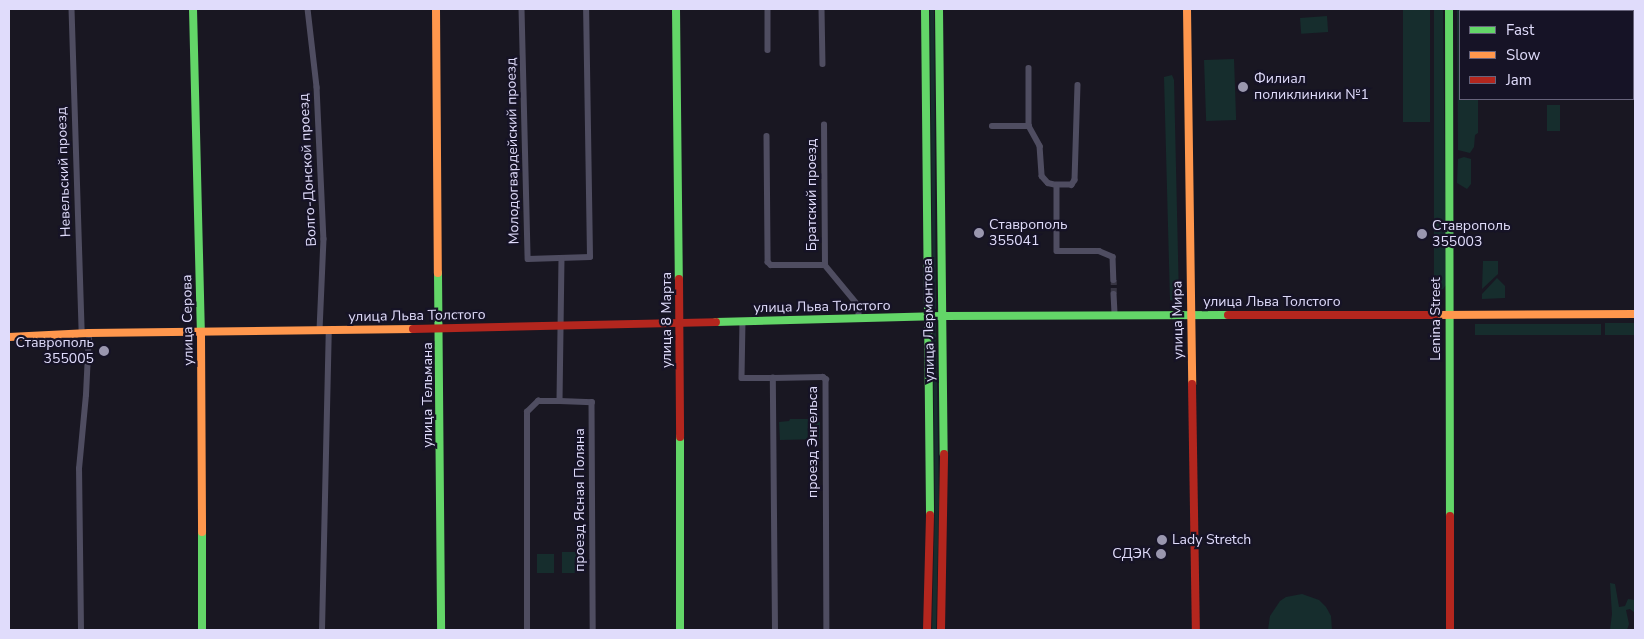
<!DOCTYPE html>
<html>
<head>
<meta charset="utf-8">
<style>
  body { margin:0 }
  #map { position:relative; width:1644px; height:639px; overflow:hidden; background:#191722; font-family:"Nunito Sans",sans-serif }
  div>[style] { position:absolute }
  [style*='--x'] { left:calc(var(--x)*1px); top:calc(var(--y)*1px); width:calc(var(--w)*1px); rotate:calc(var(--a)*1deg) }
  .green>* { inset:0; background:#162d2d; transform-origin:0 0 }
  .street-tunnel>* { height:5.5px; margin-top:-2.75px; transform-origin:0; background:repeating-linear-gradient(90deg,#373543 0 5.5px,transparent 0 8.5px) }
  .street>* { height:5.5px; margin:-2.75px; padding:0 2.75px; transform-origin:2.75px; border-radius:2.75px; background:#4f4d61 }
  .fast>* { height:8px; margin:-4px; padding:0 4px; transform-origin:4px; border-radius:4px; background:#63d668 }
  .slow>* { height:8px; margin:-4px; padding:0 4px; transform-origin:4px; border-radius:4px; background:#ff974d }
  .jam>* { height:8px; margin:-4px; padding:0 4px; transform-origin:4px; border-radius:4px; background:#b3261e }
  .dots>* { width:14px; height:14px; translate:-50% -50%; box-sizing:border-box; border:2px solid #161326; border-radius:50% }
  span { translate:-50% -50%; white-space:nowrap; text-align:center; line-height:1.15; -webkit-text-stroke:4.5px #161326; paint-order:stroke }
  .poi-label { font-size:14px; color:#e0dcfb }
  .left { translate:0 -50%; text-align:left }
  .right { translate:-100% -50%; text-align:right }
  .street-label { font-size:14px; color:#e0dcfb }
  .frame { position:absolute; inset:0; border:10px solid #e0dcfb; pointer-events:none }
  .legend { position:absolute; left:1459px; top:10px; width:175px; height:90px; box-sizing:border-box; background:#161326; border:1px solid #67637b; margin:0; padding:6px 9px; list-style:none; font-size:15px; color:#e0dcfb }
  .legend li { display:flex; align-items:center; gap:10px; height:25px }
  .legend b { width:25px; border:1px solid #67637b }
</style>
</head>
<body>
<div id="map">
  <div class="green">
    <div style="clip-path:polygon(930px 9px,934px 9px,936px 309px,933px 309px)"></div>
    <div style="left:1403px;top:9px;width:27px;height:113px"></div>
    <div style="clip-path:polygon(1434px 9px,1443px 9px,1446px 285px,1443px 289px,1437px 289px,1434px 285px)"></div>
    <div style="clip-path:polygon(1457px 9px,1470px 9px,1473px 11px,1460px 11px,1460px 99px,1478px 99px,1478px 133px,1475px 135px,1474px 147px,1470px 153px,1458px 150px)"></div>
    <div style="left:1327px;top:16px;width:16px;height:27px;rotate:86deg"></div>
    <div style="left:1234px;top:59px;width:61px;height:30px;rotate:88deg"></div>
    <div style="clip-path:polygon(1172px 75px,1174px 80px,1179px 300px,1178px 302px,1170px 300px,1164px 77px)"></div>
    <div style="left:1547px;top:105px;width:13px;height:26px"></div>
    <div style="clip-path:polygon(1464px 157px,1471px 159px,1471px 184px,1467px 189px,1457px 183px,1458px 159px)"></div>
    <div style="clip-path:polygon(1483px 261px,1498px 261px,1498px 274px,1482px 289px)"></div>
    <div style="clip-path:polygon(1497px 278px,1505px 286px,1505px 298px,1482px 299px,1482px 294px)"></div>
    <div style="clip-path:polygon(936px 323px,939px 502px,936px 630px,932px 630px,935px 502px,933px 324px)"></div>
    <div style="left:1605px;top:323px;width:30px;height:12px"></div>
    <div style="left:1601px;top:324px;width:11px;height:126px;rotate:90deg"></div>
    <div style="clip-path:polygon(790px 419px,813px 419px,813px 422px,820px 422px,820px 439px,780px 440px,779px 422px,789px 421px)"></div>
    <div style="left:562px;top:552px;width:23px;height:21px"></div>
    <div style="left:537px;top:554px;width:17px;height:19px"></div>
    <div style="clip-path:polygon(1610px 583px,1615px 584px,1619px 607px,1625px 606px,1628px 599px,1635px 600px,1635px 613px,1630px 609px,1626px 610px,1629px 624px,1627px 630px,1610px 630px,1612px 614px)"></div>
    <div style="clip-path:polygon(1302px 594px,1319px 600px,1326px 607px,1331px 616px,1332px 630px,1268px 630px,1270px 616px,1280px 601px,1286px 597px)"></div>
  </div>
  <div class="street-tunnel">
    <div style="--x:1114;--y:280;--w:14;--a:90"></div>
  </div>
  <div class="street">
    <div style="--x:72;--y:9;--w:324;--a:88.2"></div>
    <div style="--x:308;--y:9;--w:79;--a:83.4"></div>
    <div style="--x:317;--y:87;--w:152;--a:87.4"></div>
    <div style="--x:324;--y:239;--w:91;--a:92.5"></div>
    <div style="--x:522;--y:9;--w:250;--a:88.6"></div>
    <div style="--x:528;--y:259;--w:62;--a:-1.8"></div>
    <div style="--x:590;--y:257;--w:248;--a:-90.9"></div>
    <div style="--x:768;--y:9;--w:41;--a:90"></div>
    <div style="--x:822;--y:9;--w:55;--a:89"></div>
    <div style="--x:1029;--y:68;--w:58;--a:90"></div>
    <div style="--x:1029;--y:126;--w:23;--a:61"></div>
    <div style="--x:1040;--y:146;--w:30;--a:86"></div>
    <div style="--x:1042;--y:176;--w:9;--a:49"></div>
    <div style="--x:1048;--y:183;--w:9;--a:13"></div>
    <div style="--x:1078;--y:85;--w:95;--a:91.8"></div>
    <div style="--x:1075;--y:180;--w:6;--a:121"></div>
    <div style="--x:1072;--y:185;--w:15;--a:180"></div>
    <div style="--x:1057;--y:185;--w:66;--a:90"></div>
    <div style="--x:1057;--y:251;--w:42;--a:0"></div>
    <div style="--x:1099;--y:251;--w:15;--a:23"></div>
    <div style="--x:1113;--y:257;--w:23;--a:88"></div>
    <div style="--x:992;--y:126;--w:37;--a:0"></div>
    <div style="--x:767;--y:136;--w:126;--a:89.5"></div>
    <div style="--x:768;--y:262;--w:4;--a:45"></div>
    <div style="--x:771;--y:265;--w:54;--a:0"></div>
    <div style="--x:825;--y:265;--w:140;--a:-90.4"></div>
    <div style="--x:562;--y:258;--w:143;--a:90.8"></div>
    <div style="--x:560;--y:401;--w:32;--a:2"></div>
    <div style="--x:592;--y:402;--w:228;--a:89.7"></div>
    <div style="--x:825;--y:265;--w:53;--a:50.3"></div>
    <div style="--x:859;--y:306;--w:13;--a:90"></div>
    <div style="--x:1114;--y:294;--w:22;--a:87"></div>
    <div style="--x:743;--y:321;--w:57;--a:91"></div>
    <div style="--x:742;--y:378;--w:31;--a:0"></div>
    <div style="--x:81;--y:630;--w:161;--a:-90.7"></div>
    <div style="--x:79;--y:469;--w:74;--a:-84.6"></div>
    <div style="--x:86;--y:395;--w:62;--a:-87.2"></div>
    <div style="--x:322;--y:630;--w:300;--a:-88.7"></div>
    <div style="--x:527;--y:630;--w:218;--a:-90"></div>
    <div style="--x:527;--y:412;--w:16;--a:-45"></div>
    <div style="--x:538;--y:401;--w:22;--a:0"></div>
    <div style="--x:775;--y:630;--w:252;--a:-90.5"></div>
    <div style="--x:773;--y:378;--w:50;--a:-1.1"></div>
    <div style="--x:823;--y:377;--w:4;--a:34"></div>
    <div style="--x:826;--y:379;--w:251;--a:89.8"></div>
  </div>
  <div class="fast">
    <div style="--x:193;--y:9;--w:325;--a:88.6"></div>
    <div style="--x:676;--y:9;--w:270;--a:89.4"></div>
    <div style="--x:925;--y:9;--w:506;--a:89.43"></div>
    <div style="--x:939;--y:9;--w:445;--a:89.4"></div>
    <div style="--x:1449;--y:9;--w:507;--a:89.89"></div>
    <div style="--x:438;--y:273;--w:357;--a:89.5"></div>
    <div style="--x:716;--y:322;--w:226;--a:-1.5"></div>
    <div style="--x:942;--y:316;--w:286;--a:-0.2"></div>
    <div style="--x:680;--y:437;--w:193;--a:90"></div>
    <div style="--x:202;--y:532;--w:98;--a:90"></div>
  </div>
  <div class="slow">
    <div style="--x:436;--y:9;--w:264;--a:89.6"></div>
    <div style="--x:1187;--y:9;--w:375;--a:89.2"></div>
    <div style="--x:1435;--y:315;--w:200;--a:-0.3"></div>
    <div style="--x:201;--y:334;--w:198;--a:89.7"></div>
    <div style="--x:9;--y:337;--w:80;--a:-2.9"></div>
    <div style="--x:89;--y:333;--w:324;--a:-0.7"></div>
  </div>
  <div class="jam">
    <div style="--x:679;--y:279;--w:158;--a:89.6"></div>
    <div style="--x:1228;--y:315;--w:207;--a:0"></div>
    <div style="--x:413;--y:329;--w:303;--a:-1.3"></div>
    <div style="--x:1192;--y:384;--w:246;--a:89.1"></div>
    <div style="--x:1450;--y:516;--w:114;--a:90"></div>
    <div style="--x:927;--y:630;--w:115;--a:-88.5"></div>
    <div style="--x:941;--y:630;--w:176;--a:-89"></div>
  </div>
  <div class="dots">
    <div style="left:1243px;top:87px;background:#9a97af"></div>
    <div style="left:979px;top:233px;background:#9a97af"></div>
    <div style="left:1422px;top:234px;background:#9a97af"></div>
    <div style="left:104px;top:351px;background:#9a97af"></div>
    <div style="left:1162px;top:540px;background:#9a97af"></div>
    <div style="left:1161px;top:554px;background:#9a97af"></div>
  </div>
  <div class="poi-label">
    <span class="left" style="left:1254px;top:87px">Филиал<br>поликлиники №1</span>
    <span class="left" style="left:989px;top:233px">Ставрополь<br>355041</span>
    <span class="left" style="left:1432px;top:234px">Ставрополь<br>355003</span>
    <span class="right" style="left:94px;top:351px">Ставрополь<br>355005</span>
    <span class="left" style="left:1172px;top:540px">Lady Stretch</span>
    <span class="right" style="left:1151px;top:554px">СДЭК</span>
  </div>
  <div class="street-label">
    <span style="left:513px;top:151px;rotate:-91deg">Молодогвардейский проезд</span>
    <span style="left:308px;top:170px;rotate:-93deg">Волго-Донской проезд</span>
    <span style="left:64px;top:172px;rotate:-92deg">Невельский проезд</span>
    <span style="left:812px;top:195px;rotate:-90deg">Братский проезд</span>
    <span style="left:1272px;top:302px">улица Льва Толстого</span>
    <span style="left:822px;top:307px;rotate:-1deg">улица Льва Толстого</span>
    <span style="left:417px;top:316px;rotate:-1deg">улица Льва Толстого</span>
    <span style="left:1436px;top:319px;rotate:-90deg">Lenina Street</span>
    <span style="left:188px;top:320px;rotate:-91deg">улица Серова</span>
    <span style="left:667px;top:320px;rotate:-90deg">улица 8 Марта</span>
    <span style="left:929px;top:320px;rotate:-91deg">улица Лермонтова</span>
    <span style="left:1178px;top:320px;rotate:-91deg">улица Мира</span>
    <span style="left:428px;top:395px;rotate:-90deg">улица Тельмана</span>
    <span style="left:813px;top:442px;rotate:-90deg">проезд Энгельса</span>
    <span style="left:580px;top:500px;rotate:-90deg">проезд Ясная Поляна</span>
  </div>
  <div class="frame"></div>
  <ul class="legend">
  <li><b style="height:6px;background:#63d668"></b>Fast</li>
  <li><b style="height:6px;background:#ff974d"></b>Slow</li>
  <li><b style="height:6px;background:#b3261e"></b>Jam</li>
  </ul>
</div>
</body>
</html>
